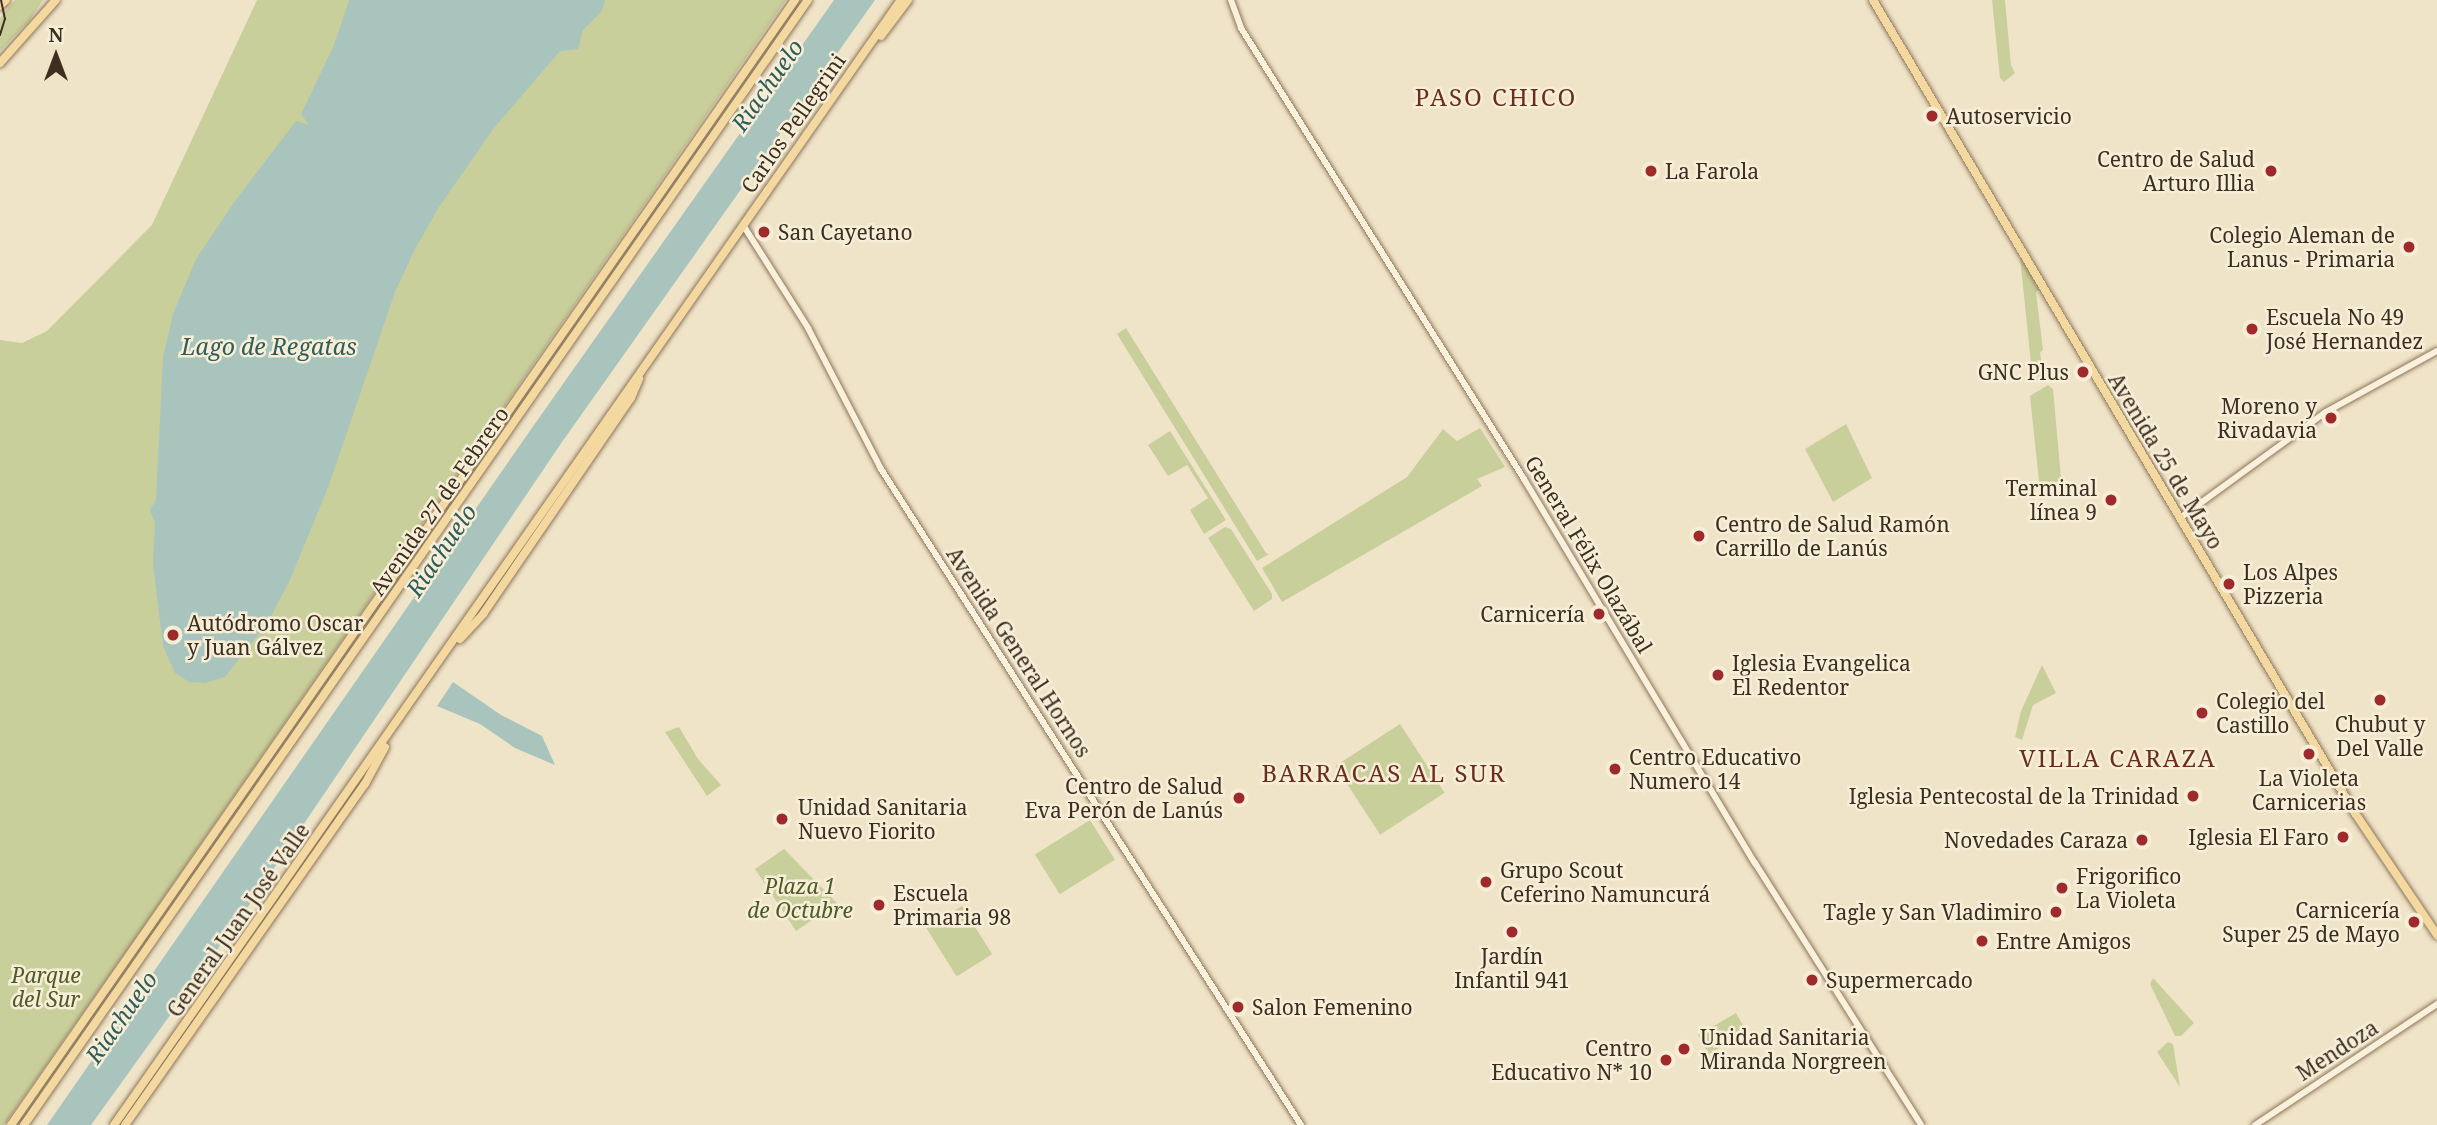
<!DOCTYPE html>
<html>
<head>
<meta charset="utf-8">
<style>
  body { margin:0 }
  #map { position:relative; width:2437px; height:1125px; overflow:hidden; background:#f0e4c8; font-family:"Noto Serif",serif }
  div>[style] { position:absolute }
  [style*='--x'] { left:calc(var(--x)*1px); top:calc(var(--y)*1px); width:calc(var(--w)*1px); rotate:calc(var(--a)*1deg) }
  .green>* { inset:0; background:#c9cf9b; transform-origin:0 0 }
  .water>* { inset:0; background:#a9c4bc }
  .roads { filter:drop-shadow(0 0 2px #8d765c) drop-shadow(0 0 2px #8d765c) }
  .minor>* { height:6px; margin:-3px; padding:0 3px; transform-origin:3px; border-radius:3px; background:#faf1dc }
  .major>* { height:8px; margin:-4px; padding:0 4px; transform-origin:4px; border-radius:4px; background:#f3d9a0 }
  .tram>* { height:2px; margin:-1px; padding:0 1px; transform-origin:1px; border-radius:1px; background:#3d2e20 }
  .dots>* { width:19px; height:19px; translate:-50% -50%; box-sizing:border-box; border:4px solid #f7eed8; border-radius:50% }
  span { translate:-50% -50%; white-space:nowrap; text-align:center; line-height:1.15; -webkit-text-stroke:5px #f7eed8; paint-order:stroke }
  .poi-label { font-size:21px; color:#3d2e20 }
  .left { translate:0 -50%; text-align:left }
  .right { translate:-100% -50%; text-align:right }
  .street-label { font-size:21px; color:#3d2e20 }
  .park-label { font-size:21px; color:#4d5a26; font-style:italic }
  .water-label { font-size:23px; color:#2f5d5a; font-style:italic }
  .quarter-label { font-size:24px; color:#6b2e1e; letter-spacing:2px }
  .north { position:absolute; left:21px; top:21px; width:70px; height:70px; -webkit-text-stroke:5px #f7eed8; paint-order:stroke; rotate:0deg; font-size:19px; font-weight:700; line-height:28px; text-align:center; color:#3d2e20 }
  .north::after { content:''; display:block; margin:auto; width:24px; height:32px; background:#3d2e20; clip-path:polygon(50% 0,100% 100%,50% 72%,0 100%) }
</style>
</head>
<body>
<div id="map">
  <div class="green">
    <div style="clip-path:polygon(15px 0,43px 0,29px 21px,0 51px,0 18px)"></div>
    <div style="clip-path:polygon(257px 0,786px 0,143px 927px,4px 1125px,0 1125px,0 340px,22px 343px,47px 331px,152px 225px)"></div>
    <div style="clip-path:polygon(1992px 0,2005px 0,2011px 65px,2015px 73px,2004px 82px,2000px 78px)"></div>
    <div style="clip-path:polygon(2020px 257px,2040px 290px,2036px 292px,2043px 350px,2040px 353px,2043px 370px,2048px 375px,2033px 383px)"></div>
    <div style="clip-path:polygon(1126px 328px,1266px 553px,1269px 554px,1257px 561px,1117px 334px)"></div>
    <div style="clip-path:polygon(2048px 385px,2053px 389px,2061px 478px,2060px 486px,2052px 490px,2044px 489px,2039px 482px,2030px 396px)"></div>
    <div style="clip-path:polygon(1846px 424px,1872px 478px,1833px 502px,1805px 449px)"></div>
    <div style="clip-path:polygon(1480px 428px,1505px 467px,1477px 479px,1482px 486px,1282px 602px,1262px 568px,1407px 477px,1443px 429px,1457px 441px)"></div>
    <div style="clip-path:polygon(1170px 431px,1226px 520px,1204px 534px,1190px 510px,1208px 498px,1187px 465px,1168px 476px,1148px 445px)"></div>
    <div style="clip-path:polygon(1225px 527px,1231px 529px,1272px 594px,1272px 599px,1254px 611px,1208px 538px)"></div>
    <div style="clip-path:polygon(2042px 665px,2056px 693px,2033px 705px,2022px 740px,2015px 737px,2021px 711px)"></div>
    <div style="left:1400px;top:724px;width:82px;height:77px;rotate:57deg"></div>
    <div style="clip-path:polygon(679px 727px,698px 759px,721px 785px,707px 796px,665px 732px)"></div>
    <div style="left:1090px;top:820px;width:47px;height:65px;rotate:58deg"></div>
    <div style="clip-path:polygon(784px 849px,837px 903px,796px 931px,755px 869px)"></div>
    <div style="left:962px;top:906px;width:57px;height:42px;rotate:58deg"></div>
    <div style="clip-path:polygon(2153px 978px,2194px 1023px,2181px 1036px,2175px 1036px,2150px 984px)"></div>
    <div style="left:1736px;top:1013px;width:22px;height:44px;rotate:60deg"></div>
    <div style="clip-path:polygon(2168px 1042px,2173px 1044px,2180px 1087px,2157px 1052px)"></div>
  </div>
  <div class="water">
    <div style="clip-path:polygon(349px 0,605px 0,602px 11px,583px 30px,578px 49px,560px 51px,494px 128px,439px 207px,415px 249px,395px 292px,329px 485px,290px 580px,268px 622px,225px 677px,205px 683px,189px 682px,175px 673px,163px 646px,153px 564px,155px 523px,150px 510px,156px 499px,163px 357px,173px 314px,196px 259px,235px 201px,296px 121px,309px 125px,301px 114px,334px 45px)"></div>
    <div style="clip-path:polygon(834px 0,875px 0,562px 442px,245px 911px,91px 1125px,47px 1125px,534px 425px)"></div>
    <div style="clip-path:polygon(453px 682px,501px 715px,542px 736px,555px 765px,515px 748px,480px 724px,437px 706px)"></div>
  </div>
  <div class="roads">
    <div class="minor">
      <div style="--x:1231;--y:0;--w:30;--a:70"></div>
      <div style="--x:1241;--y:28;--w:532;--a:57.89"></div>
      <div style="--x:1524;--y:479;--w:448;--a:59"></div>
      <div style="--x:1755;--y:863;--w:310;--a:57.6"></div>
      <div style="--x:743;--y:225;--w:122;--a:57.7"></div>
      <div style="--x:808;--y:328;--w:159;--a:62.6"></div>
      <div style="--x:881;--y:469;--w:779;--a:57.37"></div>
      <div style="--x:2180;--y:518;--w:180;--a:-36"></div>
      <div style="--x:2326;--y:412;--w:127;--a:-28.8"></div>
      <div style="--x:2255;--y:1125;--w:219;--a:-33.6"></div>
    </div>
    <div class="major">
      <div style="--x:1873;--y:0;--w:945;--a:59.34"></div>
      <div style="--x:2355;--y:813;--w:147;--a:56.1"></div>
      <div style="--x:0;--y:6;--w:8;--a:-45"></div>
      <div style="--x:881;--y:36;--w:45;--a:-53.1"></div>
      <div style="--x:0;--y:63;--w:84;--a:-48.4"></div>
      <div style="--x:460;--y:639;--w:34;--a:-47"></div>
      <div style="--x:483;--y:614;--w:262;--a:-55.6"></div>
      <div style="--x:631;--y:398;--w:21;--a:-67"></div>
      <div style="--x:11;--y:1125;--w:1371;--a:-55.13"></div>
      <div style="--x:24;--y:1125;--w:1371;--a:-55.13"></div>
      <div style="--x:114;--y:1125;--w:1373;--a:-55.03"></div>
      <div style="--x:125;--y:1125;--w:417;--a:-54.9"></div>
      <div style="--x:365;--y:784;--w:42;--a:-61.6"></div>
    </div>
  </div>
  <div class="tram">
    <div style="--x:0;--y:35;--w:17;--a:-73"></div>
    <div style="--x:5;--y:19;--w:19;--a:-102"></div>
  </div>
  <div class="dots">
    <div style="left:1932px;top:116px;background:#9e2a2b"></div>
    <div style="left:1651px;top:171px;background:#9e2a2b"></div>
    <div style="left:2271px;top:171px;background:#9e2a2b"></div>
    <div style="left:764px;top:232px;background:#9e2a2b"></div>
    <div style="left:2409px;top:247px;background:#9e2a2b"></div>
    <div style="left:2252px;top:329px;background:#9e2a2b"></div>
    <div style="left:2083px;top:372px;background:#9e2a2b"></div>
    <div style="left:2331px;top:418px;background:#9e2a2b"></div>
    <div style="left:2111px;top:500px;background:#9e2a2b"></div>
    <div style="left:1699px;top:536px;background:#9e2a2b"></div>
    <div style="left:2229px;top:584px;background:#9e2a2b"></div>
    <div style="left:1599px;top:614px;background:#9e2a2b"></div>
    <div style="left:173px;top:635px;background:#9e2a2b"></div>
    <div style="left:1718px;top:675px;background:#9e2a2b"></div>
    <div style="left:2380px;top:700px;background:#9e2a2b"></div>
    <div style="left:2202px;top:713px;background:#9e2a2b"></div>
    <div style="left:2309px;top:754px;background:#9e2a2b"></div>
    <div style="left:1615px;top:769px;background:#9e2a2b"></div>
    <div style="left:2193px;top:796px;background:#9e2a2b"></div>
    <div style="left:1239px;top:798px;background:#9e2a2b"></div>
    <div style="left:782px;top:819px;background:#9e2a2b"></div>
    <div style="left:2343px;top:837px;background:#9e2a2b"></div>
    <div style="left:2142px;top:840px;background:#9e2a2b"></div>
    <div style="left:1486px;top:882px;background:#9e2a2b"></div>
    <div style="left:2062px;top:888px;background:#9e2a2b"></div>
    <div style="left:879px;top:905px;background:#9e2a2b"></div>
    <div style="left:2056px;top:912px;background:#9e2a2b"></div>
    <div style="left:2414px;top:922px;background:#9e2a2b"></div>
    <div style="left:1512px;top:932px;background:#9e2a2b"></div>
    <div style="left:1982px;top:941px;background:#9e2a2b"></div>
    <div style="left:1812px;top:980px;background:#9e2a2b"></div>
    <div style="left:1238px;top:1007px;background:#9e2a2b"></div>
    <div style="left:1684px;top:1049px;background:#9e2a2b"></div>
    <div style="left:1666px;top:1060px;background:#9e2a2b"></div>
  </div>
  <div class="poi-label">
    <span class="left" style="left:1946px;top:116px">Autoservicio</span>
    <span class="right" style="left:2255px;top:171px">Centro de Salud<br>Arturo Illia</span>
    <span class="left" style="left:1665px;top:171px">La Farola</span>
    <span class="left" style="left:778px;top:232px">San Cayetano</span>
    <span class="right" style="left:2395px;top:247px">Colegio Aleman de<br>Lanus - Primaria</span>
    <span class="left" style="left:2266px;top:329px">Escuela No 49<br>José Hernandez</span>
    <span class="right" style="left:2069px;top:372px">GNC Plus</span>
    <span class="right" style="left:2317px;top:418px">Moreno y<br>Rivadavia</span>
    <span class="right" style="left:2097px;top:500px">Terminal<br>línea 9</span>
    <span class="left" style="left:1715px;top:536px">Centro de Salud Ramón<br>Carrillo de Lanús</span>
    <span class="left" style="left:2243px;top:584px">Los Alpes<br>Pizzeria</span>
    <span class="right" style="left:1585px;top:614px">Carnicería</span>
    <span class="left" style="left:187px;top:635px">Autódromo Oscar<br>y Juan Gálvez</span>
    <span class="left" style="left:1732px;top:675px">Iglesia Evangelica<br>El Redentor</span>
    <span class="left" style="left:2216px;top:713px">Colegio del<br>Castillo</span>
    <span style="left:2380px;top:736px">Chubut y<br>Del Valle</span>
    <span class="left" style="left:1629px;top:769px">Centro Educativo<br>Numero 14</span>
    <span style="left:2309px;top:790px">La Violeta<br>Carnicerias</span>
    <span class="right" style="left:1223px;top:798px">Centro de Salud<br>Eva Perón de Lanús</span>
    <span class="right" style="left:2179px;top:796px">Iglesia Pentecostal de la Trinidad</span>
    <span class="left" style="left:798px;top:819px">Unidad Sanitaria<br>Nuevo Fiorito</span>
    <span class="right" style="left:2329px;top:837px">Iglesia El Faro</span>
    <span class="right" style="left:2128px;top:840px">Novedades Caraza</span>
    <span class="left" style="left:1500px;top:882px">Grupo Scout<br>Ceferino Namuncurá</span>
    <span class="left" style="left:2076px;top:888px">Frigorifico<br>La Violeta</span>
    <span class="left" style="left:893px;top:905px">Escuela<br>Primaria 98</span>
    <span class="right" style="left:2400px;top:922px">Carnicería<br>Super 25 de Mayo</span>
    <span class="right" style="left:2042px;top:912px">Tagle y San Vladimiro</span>
    <span class="left" style="left:1996px;top:941px">Entre Amigos</span>
    <span style="left:1512px;top:968px">Jardín<br>Infantil 941</span>
    <span class="left" style="left:1826px;top:980px">Supermercado</span>
    <span class="left" style="left:1252px;top:1007px">Salon Femenino</span>
    <span class="left" style="left:1700px;top:1049px">Unidad Sanitaria<br>Miranda Norgreen</span>
    <span class="right" style="left:1652px;top:1060px">Centro<br>Educativo N* 10</span>
  </div>
  <div class="street-label">
    <span style="left:793px;top:123px;rotate:-55deg">Carlos Pellegrini</span>
    <span style="left:2166px;top:461px;rotate:59deg">Avenida 25 de Mayo</span>
    <span style="left:439px;top:501px;rotate:-55deg">Avenida 27 de Febrero</span>
    <span style="left:1589px;top:554px;rotate:59deg">General Félix Olazábal</span>
    <span style="left:1019px;top:652px;rotate:57deg">Avenida General Hornos</span>
    <span style="left:238px;top:920px;rotate:-55deg">General Juan José Valle</span>
    <span style="left:2337px;top:1050px;rotate:-33deg">Mendoza</span>
  </div>
  <div class="park-label">
    <span style="left:800px;top:898px">Plaza 1<br>de Octubre</span>
    <span style="left:46px;top:987px">Parque<br>del Sur</span>
  </div>
  <div class="water-label">
    <span style="left:767px;top:85px;rotate:-55deg">Riachuelo</span>
    <span style="left:269px;top:346px">Lago de Regatas</span>
    <span style="left:441px;top:550px;rotate:-56deg">Riachuelo</span>
    <span style="left:121px;top:1017px;rotate:-55deg">Riachuelo</span>
  </div>
  <div class="quarter-label">
    <span style="left:1496px;top:97px">PASO CHICO</span>
    <span style="left:2118px;top:758px">VILLA CARAZA</span>
    <span style="left:1384px;top:773px">BARRACAS AL SUR</span>
  </div>
  <div class="north">N</div>
</div>
</body>
</html>
